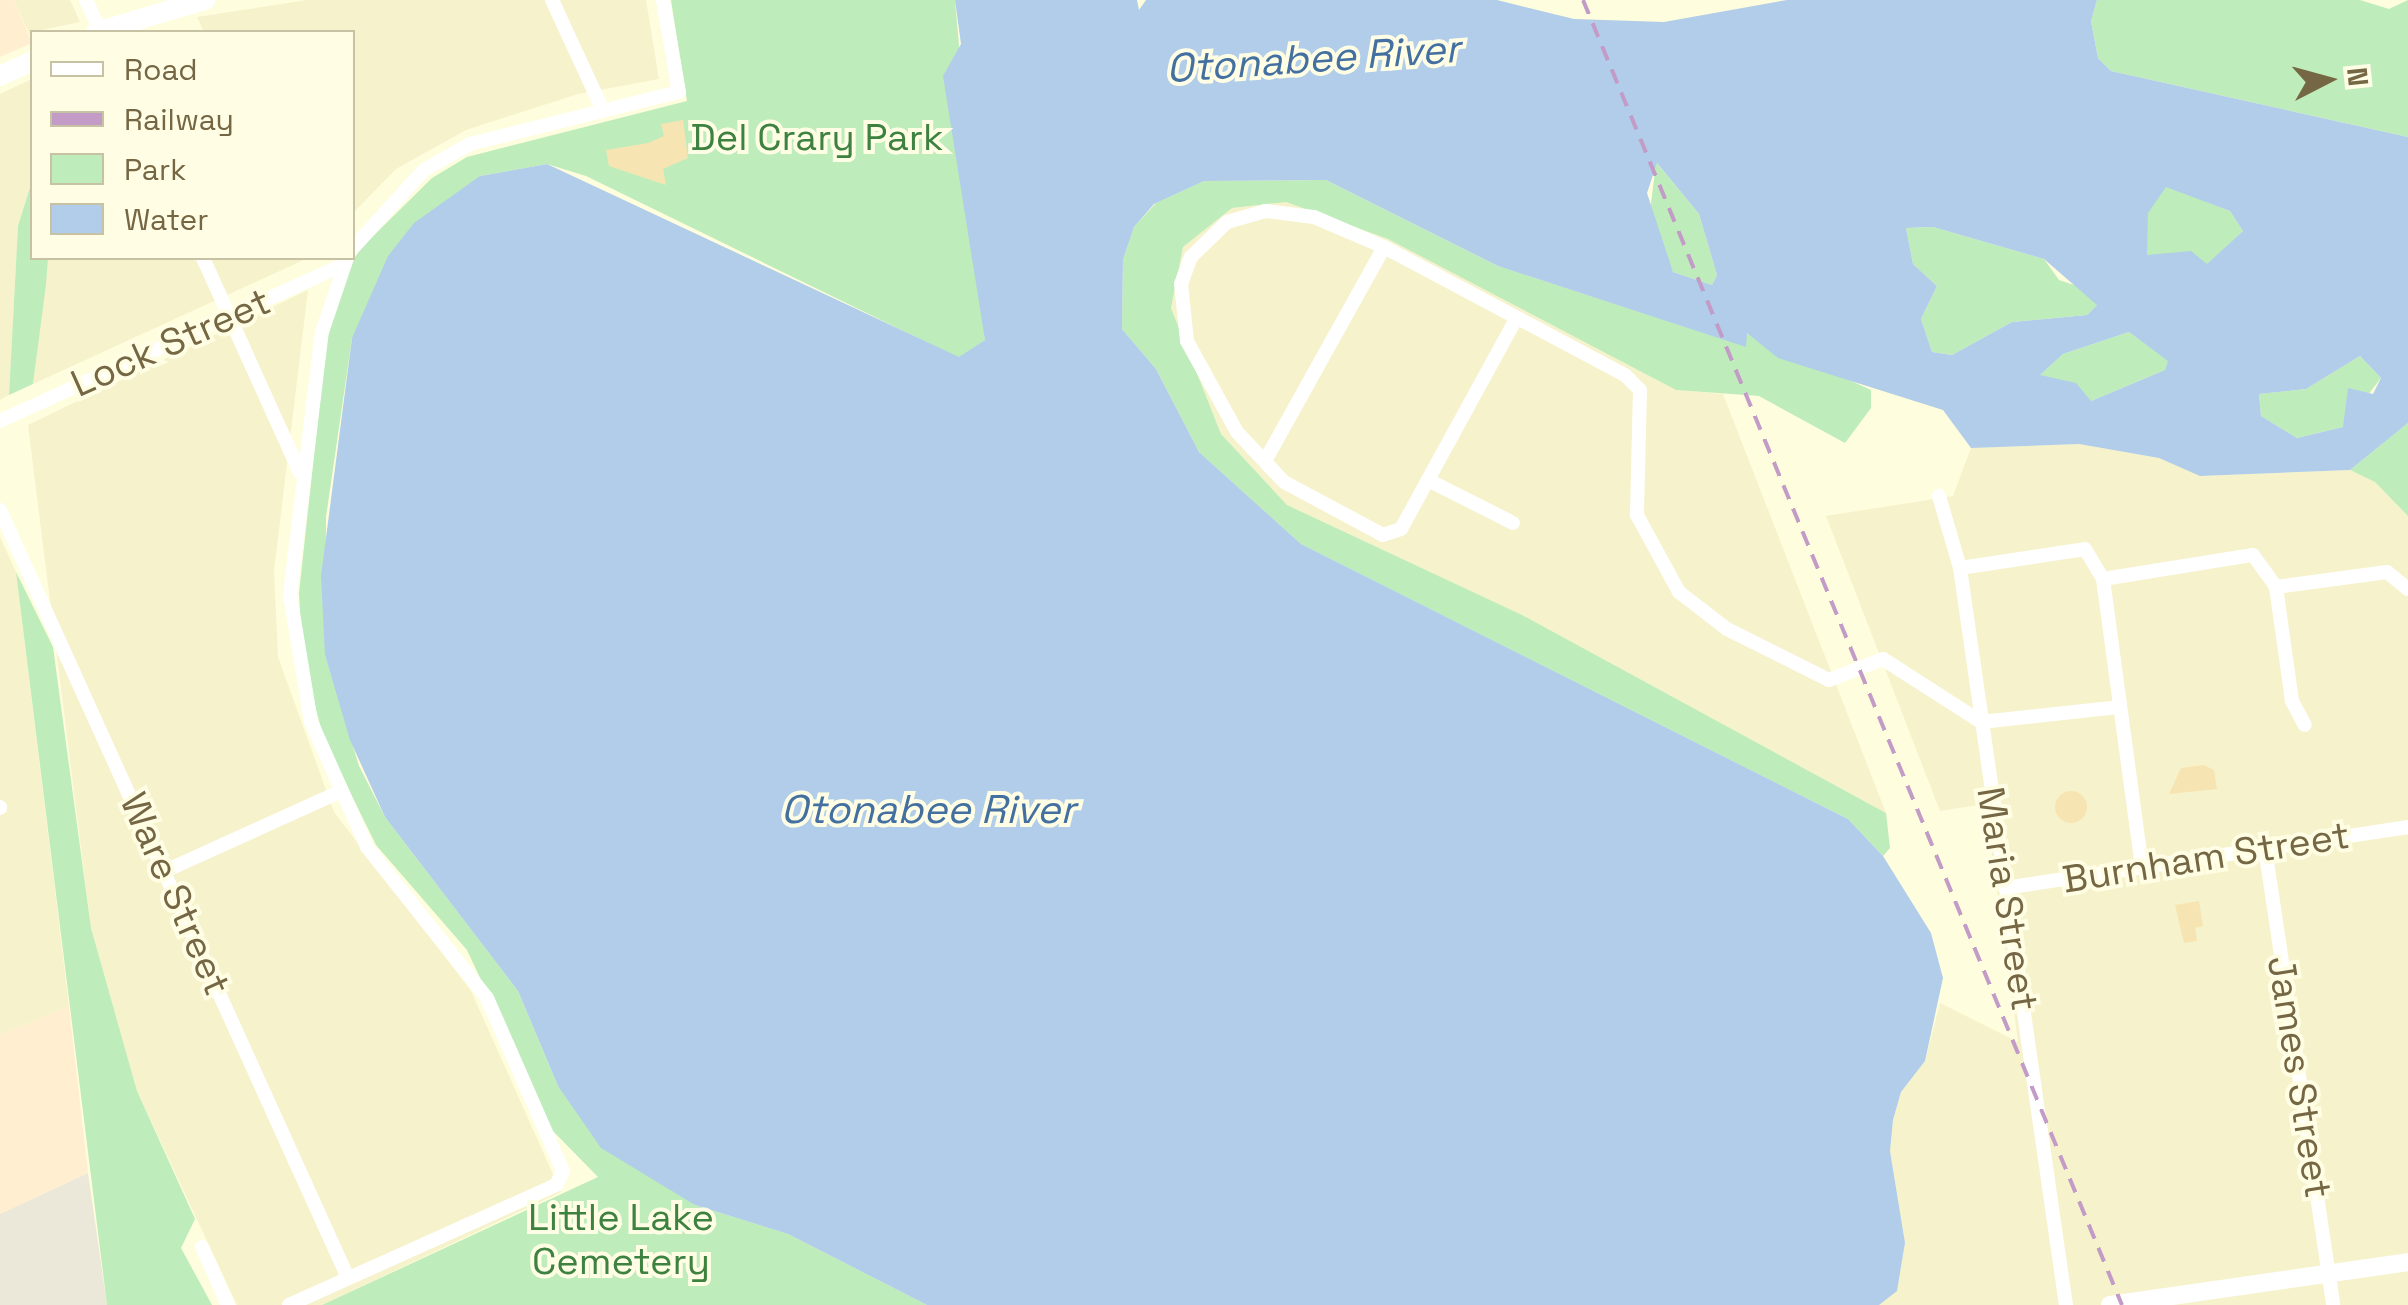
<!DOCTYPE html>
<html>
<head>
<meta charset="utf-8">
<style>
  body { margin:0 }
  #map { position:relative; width:2408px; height:1305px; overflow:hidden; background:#fefddd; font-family:"Space Grotesk",sans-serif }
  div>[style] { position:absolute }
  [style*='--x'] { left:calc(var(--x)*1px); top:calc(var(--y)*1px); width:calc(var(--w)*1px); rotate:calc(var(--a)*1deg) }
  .residential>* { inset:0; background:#f6f2cb }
  .commercial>* { inset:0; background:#ffefd0 }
  .industrial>* { inset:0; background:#ebe8da }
  .green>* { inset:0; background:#beecbb }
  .water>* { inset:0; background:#b1cde9 }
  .building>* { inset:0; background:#f6e5b2 }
  .round { border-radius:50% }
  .minor>* { height:14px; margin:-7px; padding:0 7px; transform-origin:7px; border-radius:7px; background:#fff }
  .tertiary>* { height:18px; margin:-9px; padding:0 9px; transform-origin:9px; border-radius:9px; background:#fff }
  .secondary>* { height:20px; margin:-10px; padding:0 10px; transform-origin:10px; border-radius:10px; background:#fff }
  .rail>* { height:4px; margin-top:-2px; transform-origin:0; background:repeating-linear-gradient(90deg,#c29cc7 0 15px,transparent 0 25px) }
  span { translate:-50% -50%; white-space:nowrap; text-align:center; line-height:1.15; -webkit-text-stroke:8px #fffee5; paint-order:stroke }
  .park-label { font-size:38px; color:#3e8241 }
  .street-label { font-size:38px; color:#756744 }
  .water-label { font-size:40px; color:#4370a1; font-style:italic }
  .legend { position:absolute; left:30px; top:30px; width:325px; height:230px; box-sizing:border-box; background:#fffee5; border:2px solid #c8c2a5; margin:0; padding:12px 18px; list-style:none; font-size:30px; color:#756744 }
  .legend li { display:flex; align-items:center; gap:20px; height:50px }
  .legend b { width:50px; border:2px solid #c8c2a5 }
  .north { position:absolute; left:2278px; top:30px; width:100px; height:100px; -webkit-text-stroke:8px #fffee5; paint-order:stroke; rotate:84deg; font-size:28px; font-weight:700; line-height:40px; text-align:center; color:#756744 }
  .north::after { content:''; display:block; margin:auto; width:35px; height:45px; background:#756744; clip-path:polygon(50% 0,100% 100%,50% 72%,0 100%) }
</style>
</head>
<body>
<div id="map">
  <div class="residential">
    <div style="clip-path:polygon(14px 0,70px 0,80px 22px,32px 32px,32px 40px)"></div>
    <div style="clip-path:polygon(307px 0,646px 0,659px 79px,578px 94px,466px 130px,396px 169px,353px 213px,352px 32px,204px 32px,197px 17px)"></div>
    <div style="clip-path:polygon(32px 79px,32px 181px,18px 226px,9px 395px,0 400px,0 94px)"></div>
    <div style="clip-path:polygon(1286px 202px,1388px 239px,1676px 390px,1723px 394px,1886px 813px,1522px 615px,1287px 505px,1221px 434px,1171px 308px,1183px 247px,1232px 208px)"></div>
    <div style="clip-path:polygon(48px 258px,308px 258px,33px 384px)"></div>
    <div style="clip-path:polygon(308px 290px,274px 571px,278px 657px,334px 812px,471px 991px,561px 1192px,322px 1305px,237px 1305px,137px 1091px,91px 928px,28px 425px)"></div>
    <div style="clip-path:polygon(2079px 444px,2159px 458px,2201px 476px,2350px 470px,2375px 482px,2408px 516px,2408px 1305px,1879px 1305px,1897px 1290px,1905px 1244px,1890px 1151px,1893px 1120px,1901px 1092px,1925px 1061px,1940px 1003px,2018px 1042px,1985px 804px,1940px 811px,1826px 516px,1953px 496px,1971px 448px)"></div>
    <div style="clip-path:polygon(0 537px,16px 572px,69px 1006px,0 1035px)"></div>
  </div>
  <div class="commercial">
    <div style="clip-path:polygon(0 0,14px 0,32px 43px,0 57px)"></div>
    <div style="clip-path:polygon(69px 1006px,88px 1173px,0 1214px,0 1035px)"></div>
  </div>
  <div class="industrial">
    <div style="clip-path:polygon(88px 1173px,107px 1305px,0 1305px,0 1214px)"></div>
  </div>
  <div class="green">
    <div style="clip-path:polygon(671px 0,955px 0,985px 340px,959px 358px,586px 176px,547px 164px,480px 176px,352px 338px,326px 517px,325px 655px,359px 766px,385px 817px,518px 991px,558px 1086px,695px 1205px,788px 1234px,927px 1305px,322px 1305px,598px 1177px,551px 1129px,467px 950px,376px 845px,324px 739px,303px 662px,299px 593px,327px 337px,341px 281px,360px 249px,432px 178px,467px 157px,687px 101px)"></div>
    <div style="clip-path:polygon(2097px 0,2360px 0,2389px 9px,2408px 0,2408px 137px,2111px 71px,2098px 58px,2091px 21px)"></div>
    <div style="clip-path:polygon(1656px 162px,1699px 214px,1717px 275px,1712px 285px,1673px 272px,1650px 212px)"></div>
    <div style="clip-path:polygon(1326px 180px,1498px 266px,1745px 346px,1746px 333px,1871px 390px,1871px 408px,1845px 443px,1759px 396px,1676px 390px,1388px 239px,1286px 202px,1232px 208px,1183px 247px,1171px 308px,1221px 434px,1287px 505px,1522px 615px,1886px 813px,1890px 848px,1883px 856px,1848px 819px,1301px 544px,1199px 452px,1156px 369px,1122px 329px,1123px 260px,1134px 227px,1156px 203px,1204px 181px)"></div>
    <div style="clip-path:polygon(32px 181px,32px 258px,48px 258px,46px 284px,33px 384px,9px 395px,18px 226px)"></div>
    <div style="clip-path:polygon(2166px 186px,2230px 211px,2243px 231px,2207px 265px,2146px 255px,2147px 213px)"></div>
    <div style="clip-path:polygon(1933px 227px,2044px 259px,2059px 280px,2089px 290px,2098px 304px,2087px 315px,2012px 322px,1952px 355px,1932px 352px,1921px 319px,1937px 286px,1913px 264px,1906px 228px)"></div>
    <div style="clip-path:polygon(2129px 332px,2169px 361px,2165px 370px,2091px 401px,2040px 375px,2063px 354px)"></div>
    <div style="clip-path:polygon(2360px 356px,2381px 378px,2343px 427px,2297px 438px,2261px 416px,2259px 394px,2306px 389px)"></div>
    <div style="clip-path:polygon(2408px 423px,2408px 516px,2375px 482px,2350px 470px)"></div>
    <div style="clip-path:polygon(16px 572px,53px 647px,91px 928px,137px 1091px,195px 1219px,181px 1248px,212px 1305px,107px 1305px)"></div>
  </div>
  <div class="water">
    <div style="clip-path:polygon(evenodd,955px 0,1137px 0,1139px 10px,1146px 0,1497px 0,1574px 19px,1664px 22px,1787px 0,2097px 0,2091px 21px,2098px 58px,2111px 71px,2408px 137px,2408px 423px,2350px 470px,2200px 476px,2159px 458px,2079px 444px,1971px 448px,1943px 410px,1778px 358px,1747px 333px,1746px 347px,1498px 266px,1326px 180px,1204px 181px,1154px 204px,1134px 227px,1123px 260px,1122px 329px,1156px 369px,1199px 452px,1301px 544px,1848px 819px,1883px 856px,1931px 933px,1943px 978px,1925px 1061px,1901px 1092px,1893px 1120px,1890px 1151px,1905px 1243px,1897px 1291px,1879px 1305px,927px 1305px,788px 1234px,695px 1205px,601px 1148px,558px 1086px,518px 991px,385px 817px,350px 740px,325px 655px,321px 576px,352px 338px,388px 256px,414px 223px,480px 176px,547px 164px,959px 357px,985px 340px,943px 76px,961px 44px,955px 0,1657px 163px,1699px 214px,1717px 275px,1712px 285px,1673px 272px,1647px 193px,1657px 163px,955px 0,2166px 187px,2230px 211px,2243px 231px,2207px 264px,2191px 251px,2147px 255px,2148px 213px,2166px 187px,955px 0,1933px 227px,2044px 259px,2097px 305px,2087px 315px,2012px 322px,1952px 355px,1932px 352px,1921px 319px,1937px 286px,1913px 264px,1906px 228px,1933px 227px,955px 0,2129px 332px,2168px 361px,2165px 370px,2091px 401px,2076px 383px,2040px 375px,2063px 354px,2129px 332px,955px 0,2360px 356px,2381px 378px,2373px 394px,2348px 388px,2343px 427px,2297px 438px,2261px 416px,2259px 394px,2306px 389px,2360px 356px)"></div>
  </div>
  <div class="building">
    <div style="clip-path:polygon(683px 120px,688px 158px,663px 169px,666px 185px,609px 166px,606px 150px,648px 143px,664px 136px,661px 124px)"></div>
    <div style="clip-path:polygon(2204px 765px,2214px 770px,2217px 789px,2169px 794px,2181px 768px)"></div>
    <div class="round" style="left:2055px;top:791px;width:32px;height:32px"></div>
    <div style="clip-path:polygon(2199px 901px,2203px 926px,2195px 928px,2197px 941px,2184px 943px,2175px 905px)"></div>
  </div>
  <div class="minor">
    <div style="--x:86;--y:0;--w:35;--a:65"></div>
    <div style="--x:552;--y:0;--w:117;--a:65.2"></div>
    <div style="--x:352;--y:249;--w:107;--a:-47.7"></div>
    <div style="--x:424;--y:170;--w:53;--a:-29.5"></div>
    <div style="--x:470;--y:144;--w:215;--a:-14"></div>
    <div style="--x:679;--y:92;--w:93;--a:-99.9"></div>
    <div style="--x:203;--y:258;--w:236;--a:65.7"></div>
    <div style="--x:1516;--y:319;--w:239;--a:118.7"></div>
    <div style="--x:1401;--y:529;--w:19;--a:162"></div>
    <div style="--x:1383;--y:535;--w:112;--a:-151.8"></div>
    <div style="--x:1284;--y:482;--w:69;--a:-133.2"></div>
    <div style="--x:1237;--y:432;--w:104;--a:-118.8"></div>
    <div style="--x:1187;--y:341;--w:57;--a:-96"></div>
    <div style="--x:1181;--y:284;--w:29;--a:-70"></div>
    <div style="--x:1191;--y:257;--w:50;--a:-44.2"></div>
    <div style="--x:1227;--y:222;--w:41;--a:-15.8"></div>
    <div style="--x:1266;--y:211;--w:48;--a:7.1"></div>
    <div style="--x:1314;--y:217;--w:76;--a:23.2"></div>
    <div style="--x:1384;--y:247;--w:273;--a:28"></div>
    <div style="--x:1625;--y:375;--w:21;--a:45"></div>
    <div style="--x:1640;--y:390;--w:125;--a:91.4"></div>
    <div style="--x:1637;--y:515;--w:88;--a:61.4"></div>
    <div style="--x:1679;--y:592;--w:61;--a:37.6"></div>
    <div style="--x:1727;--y:629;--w:114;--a:26.6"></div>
    <div style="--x:1829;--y:680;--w:58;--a:-21.3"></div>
    <div style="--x:1883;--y:659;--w:117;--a:32.7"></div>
    <div style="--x:0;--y:421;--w:376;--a:-24.5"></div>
    <div style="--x:1265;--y:461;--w:245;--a:-60.9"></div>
    <div style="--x:1430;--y:481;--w:93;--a:26.8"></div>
    <div style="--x:1939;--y:496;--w:75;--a:73.7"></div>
    <div style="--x:1960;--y:568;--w:745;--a:81.82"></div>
    <div style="--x:0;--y:510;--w:843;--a:65.62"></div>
    <div style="--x:1960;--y:568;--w:126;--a:-8.6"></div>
    <div style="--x:2085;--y:549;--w:35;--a:59"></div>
    <div style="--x:2103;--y:579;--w:152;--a:-9.1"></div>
    <div style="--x:2253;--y:555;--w:39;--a:54"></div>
    <div style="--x:2276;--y:587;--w:112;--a:-7.7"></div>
    <div style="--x:2387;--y:572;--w:27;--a:39"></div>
    <div style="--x:2103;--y:579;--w:291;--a:82.3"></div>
    <div style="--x:2276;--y:587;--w:115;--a:82"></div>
    <div style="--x:2292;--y:701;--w:27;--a:62"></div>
    <div style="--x:1981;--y:722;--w:138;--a:-6.2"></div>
    <div style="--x:0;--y:807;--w:1;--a:90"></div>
    <div style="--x:2265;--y:848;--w:462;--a:81.5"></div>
    <div style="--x:165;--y:871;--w:193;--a:-24.4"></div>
    <div style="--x:2005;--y:888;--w:408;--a:-8.6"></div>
    <div style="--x:202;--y:1247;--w:64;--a:65.9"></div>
    <div style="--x:289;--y:1305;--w:293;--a:-24.2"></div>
    <div style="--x:556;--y:1185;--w:16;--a:-63"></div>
    <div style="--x:563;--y:1171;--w:189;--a:-113.7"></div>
    <div style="--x:487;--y:998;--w:193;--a:-128.5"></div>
    <div style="--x:367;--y:847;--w:137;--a:-114.1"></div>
    <div style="--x:311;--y:722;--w:129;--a:-99.4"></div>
    <div style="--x:290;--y:595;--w:265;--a:-83.1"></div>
    <div style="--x:322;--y:332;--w:78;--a:-71.3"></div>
  </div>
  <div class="tertiary">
    <div style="--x:2110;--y:1305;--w:301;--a:-8.2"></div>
  </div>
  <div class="secondary">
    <div style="--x:96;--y:32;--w:114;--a:-16.4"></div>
    <div style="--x:0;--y:76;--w:35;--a:-25"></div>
  </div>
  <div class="rail">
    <div style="--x:1583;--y:0;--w:1412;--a:67.56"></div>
  </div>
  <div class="park-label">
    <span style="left:817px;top:138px">Del Crary Park</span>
    <span style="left:621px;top:1240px">Little Lake<br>Cemetery</span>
  </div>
  <div class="street-label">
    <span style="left:171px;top:343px;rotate:-24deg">Lock Street</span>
    <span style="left:2206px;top:858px;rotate:-9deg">Burnham Street</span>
    <span style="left:175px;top:894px;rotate:66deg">Ware Street</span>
    <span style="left:2007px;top:899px;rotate:81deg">Maria Street</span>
    <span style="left:2299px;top:1077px;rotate:81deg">James Street</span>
  </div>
  <div class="water-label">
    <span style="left:1313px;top:59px;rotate:-4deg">Otonabee River</span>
    <span style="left:928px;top:810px">Otonabee River</span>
  </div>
  <ul class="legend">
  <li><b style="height:12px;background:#fff"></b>Road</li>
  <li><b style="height:12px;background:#c29cc7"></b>Railway</li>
  <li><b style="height:28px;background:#beecbb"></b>Park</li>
  <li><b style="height:28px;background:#b1cde9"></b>Water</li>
  </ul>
  <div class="north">N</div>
</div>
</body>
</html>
